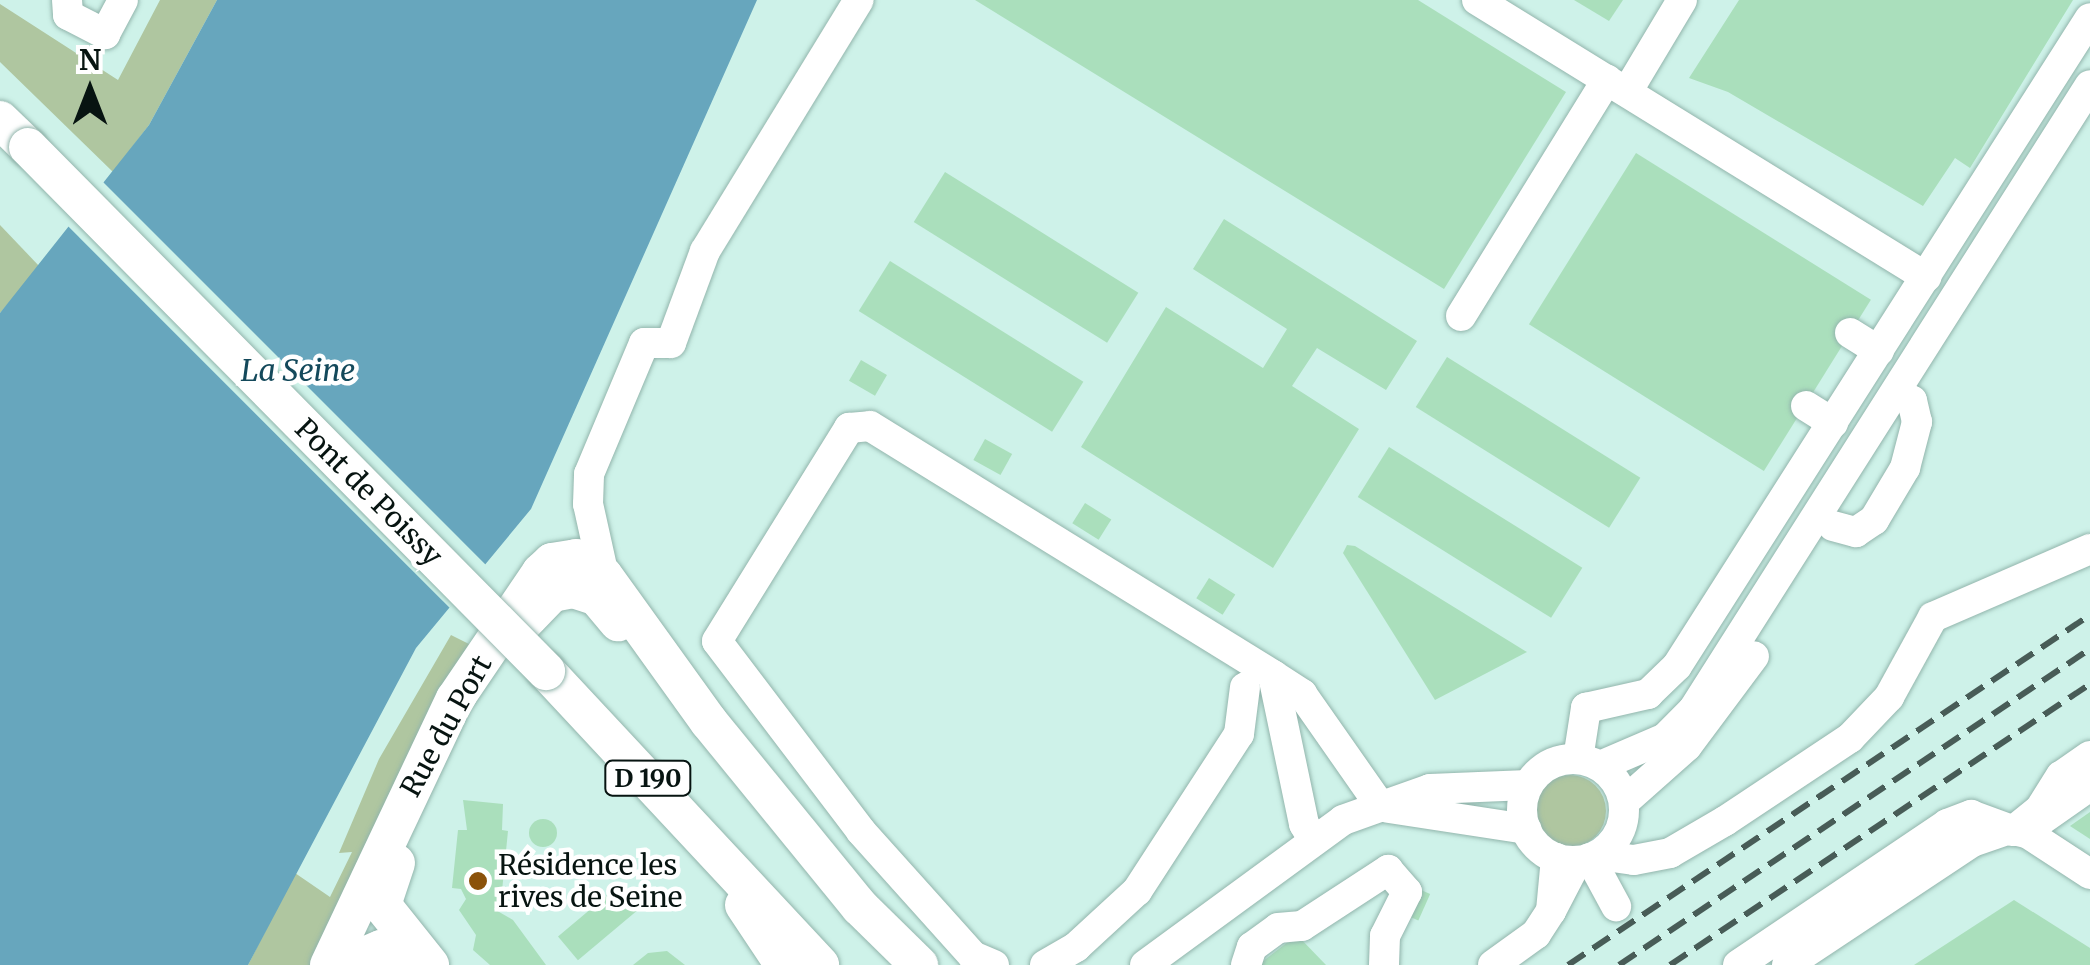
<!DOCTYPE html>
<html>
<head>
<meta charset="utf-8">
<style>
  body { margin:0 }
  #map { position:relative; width:2090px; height:965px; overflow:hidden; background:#cef2e9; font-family:Merriweather,serif }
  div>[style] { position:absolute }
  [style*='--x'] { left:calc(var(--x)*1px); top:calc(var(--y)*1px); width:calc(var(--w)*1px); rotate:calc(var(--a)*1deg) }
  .green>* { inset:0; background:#afc6a0 }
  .round { border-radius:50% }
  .water>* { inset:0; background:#67a6bd }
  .pier>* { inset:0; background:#cef2e9; transform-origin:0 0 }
  .building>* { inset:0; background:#aadfbc; transform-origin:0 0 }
  .roads { filter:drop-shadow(0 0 2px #92b5ac) drop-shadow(0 0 2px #92b5ac) }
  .minor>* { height:30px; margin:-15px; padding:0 15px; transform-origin:15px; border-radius:15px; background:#fff }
  .minor>.ring { margin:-15px; padding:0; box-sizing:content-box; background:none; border:30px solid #fff; border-radius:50% }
  .major>* { height:38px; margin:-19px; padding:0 19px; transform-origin:19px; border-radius:19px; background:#fff }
  .rail>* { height:6px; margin-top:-3px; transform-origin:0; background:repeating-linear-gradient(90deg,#485c57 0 20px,transparent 0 30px) }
  .bridges { filter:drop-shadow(0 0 2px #92b5ac) drop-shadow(0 0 2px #92b5ac) }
  .major-bridge>* { height:38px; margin:-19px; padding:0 19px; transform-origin:19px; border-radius:19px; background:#fff }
  .dots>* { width:28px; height:28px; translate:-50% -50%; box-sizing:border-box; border:5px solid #fff; border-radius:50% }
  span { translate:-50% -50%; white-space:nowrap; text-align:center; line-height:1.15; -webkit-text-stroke:9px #fff; paint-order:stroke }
  .shield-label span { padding:2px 8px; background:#fff; border:2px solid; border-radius:8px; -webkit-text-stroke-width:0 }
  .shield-label { font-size:25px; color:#071411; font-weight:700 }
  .street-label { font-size:28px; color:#071411 }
  .poi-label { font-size:28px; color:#071411 }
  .left { translate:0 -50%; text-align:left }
  .water-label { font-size:30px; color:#14495b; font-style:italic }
  .north { position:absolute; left:40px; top:40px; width:100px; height:100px; -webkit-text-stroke:8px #fff; paint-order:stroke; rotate:0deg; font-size:28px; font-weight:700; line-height:40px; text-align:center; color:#071411 }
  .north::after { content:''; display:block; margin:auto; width:35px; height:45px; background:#071411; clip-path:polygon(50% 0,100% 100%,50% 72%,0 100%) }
</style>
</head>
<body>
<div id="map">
  <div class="green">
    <div style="clip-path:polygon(160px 0,217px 0,149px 125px,113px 172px,0 62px,0 4px,118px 80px)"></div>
    <div style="clip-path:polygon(0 225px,40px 267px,0 313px)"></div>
    <div style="clip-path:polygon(451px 635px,477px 648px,324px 965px,248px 965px,295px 873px,330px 897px,352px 852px,339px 853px,379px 759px)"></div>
    <div class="round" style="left:1534px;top:775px;width:72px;height:72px"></div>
  </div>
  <div class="water">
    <div style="clip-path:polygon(217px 0,757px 0,531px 509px,416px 648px,248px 965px,0 965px,0 313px,149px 125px)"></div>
  </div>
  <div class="pier">
    <div style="left:101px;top:180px;width:549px;height:56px;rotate:45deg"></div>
  </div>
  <div class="building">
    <div style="clip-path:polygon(975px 0,1418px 0,1566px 92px,1444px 289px)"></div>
    <div style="clip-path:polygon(1574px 0,1623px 0,1609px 21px)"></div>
    <div style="clip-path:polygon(1739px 0,2073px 0,1970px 168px,1955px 158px,1923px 206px,1728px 92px,1689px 78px)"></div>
    <div style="left:1636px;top:153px;width:277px;height:202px;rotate:32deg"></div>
    <div style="left:945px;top:172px;width:228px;height:59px;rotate:32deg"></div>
    <div style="clip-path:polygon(1224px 219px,1417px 341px,1386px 390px,1317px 348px,1292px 386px,1359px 429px,1273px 568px,1081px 447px,1166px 307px,1263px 368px,1287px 329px,1193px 269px)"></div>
    <div style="left:890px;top:261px;width:228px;height:59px;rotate:32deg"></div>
    <div style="left:1447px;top:357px;width:228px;height:59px;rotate:32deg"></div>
    <div style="left:861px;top:360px;width:30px;height:24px;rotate:30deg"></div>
    <div style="left:985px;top:439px;width:31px;height:24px;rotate:29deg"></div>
    <div style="left:1389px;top:447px;width:228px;height:59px;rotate:32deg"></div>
    <div style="left:1085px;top:503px;width:31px;height:24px;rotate:32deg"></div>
    <div style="clip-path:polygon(1347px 545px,1355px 546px,1527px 652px,1435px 700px,1343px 553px)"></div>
    <div style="left:1209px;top:578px;width:31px;height:24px;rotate:32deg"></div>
    <div style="clip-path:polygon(463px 800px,503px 804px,502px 830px,508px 831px,501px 901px,494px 909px,513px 920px,546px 965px,490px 965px,473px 950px,476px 935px,459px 910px,466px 899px,461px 889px,452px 888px,458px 830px,467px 830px)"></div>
    <div style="clip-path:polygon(2090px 812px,2090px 839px,2070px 826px)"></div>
    <div class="round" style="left:529px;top:819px;width:28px;height:28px"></div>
    <div style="left:617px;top:887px;width:31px;height:77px;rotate:50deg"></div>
    <div style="left:1421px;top:890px;width:10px;height:29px;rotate:24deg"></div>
    <div style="clip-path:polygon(2014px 900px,2090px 948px,2090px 965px,1914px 965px)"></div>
    <div style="clip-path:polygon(1297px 935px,1326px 965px,1258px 965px)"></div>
    <div style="clip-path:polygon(667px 951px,685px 965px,633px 965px,648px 953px)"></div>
  </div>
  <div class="roads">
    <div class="minor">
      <div style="--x:67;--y:0;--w:15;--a:86"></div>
      <div style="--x:68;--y:15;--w:42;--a:27.2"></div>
      <div style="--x:105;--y:34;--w:38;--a:-62"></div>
      <div style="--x:1477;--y:0;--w:528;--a:31.67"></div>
      <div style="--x:1627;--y:92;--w:107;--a:-59.1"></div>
      <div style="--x:1461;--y:316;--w:278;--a:-58.3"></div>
      <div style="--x:1850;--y:333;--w:34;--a:32"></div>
      <div style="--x:1806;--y:406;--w:32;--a:32"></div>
      <div style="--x:1833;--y:526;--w:24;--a:15"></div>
      <div style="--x:1856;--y:532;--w:22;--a:-34"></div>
      <div style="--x:1874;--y:520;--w:61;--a:-59.2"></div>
      <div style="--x:1905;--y:468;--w:48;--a:-75.4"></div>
      <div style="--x:1917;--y:422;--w:22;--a:-103"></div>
      <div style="--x:1912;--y:401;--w:15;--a:-152"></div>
      <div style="--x:604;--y:576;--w:74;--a:-102.5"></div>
      <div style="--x:588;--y:504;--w:30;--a:-88"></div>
      <div style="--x:589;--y:474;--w:142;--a:-67.2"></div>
      <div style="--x:644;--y:343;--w:27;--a:0"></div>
      <div style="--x:671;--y:343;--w:98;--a:-69.7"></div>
      <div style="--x:705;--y:251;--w:294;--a:-58.5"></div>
      <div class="ring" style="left:1522px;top:759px;width:72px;height:72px"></div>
      <div style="--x:1578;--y:759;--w:52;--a:-81.1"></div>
      <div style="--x:1586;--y:708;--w:64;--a:-12.7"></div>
      <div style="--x:1648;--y:694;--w:40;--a:-44"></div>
      <div style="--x:1677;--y:666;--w:768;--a:-57.49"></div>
      <div style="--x:1600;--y:766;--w:71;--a:-23.3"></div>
      <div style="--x:1665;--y:738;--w:40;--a:-45"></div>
      <div style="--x:1693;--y:710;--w:740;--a:-57.58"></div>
      <div style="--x:1624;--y:802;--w:84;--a:-41.6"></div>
      <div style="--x:1687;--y:746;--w:112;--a:-53.3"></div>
      <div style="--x:1389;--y:808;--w:139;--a:8.7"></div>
      <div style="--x:2040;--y:821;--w:61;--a:-35"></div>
      <div style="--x:2013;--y:831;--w:35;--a:-39"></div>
      <div style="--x:2040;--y:809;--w:39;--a:-58"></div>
      <div style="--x:2061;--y:776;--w:35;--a:-35"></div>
      <div style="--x:1313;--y:839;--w:17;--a:-121"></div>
      <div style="--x:1304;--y:824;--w:152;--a:-101.8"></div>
      <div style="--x:1273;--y:675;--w:35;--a:33"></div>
      <div style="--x:1302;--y:694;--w:138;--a:55"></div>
      <div style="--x:1598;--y:855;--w:36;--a:8"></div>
      <div style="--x:1634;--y:860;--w:37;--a:-11"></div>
      <div style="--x:1670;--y:853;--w:64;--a:-30.2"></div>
      <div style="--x:1725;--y:821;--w:150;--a:-33.6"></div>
      <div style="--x:1850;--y:738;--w:57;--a:-46.4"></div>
      <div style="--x:1889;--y:697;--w:91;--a:-61.2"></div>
      <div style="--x:1933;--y:617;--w:171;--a:-23.4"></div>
      <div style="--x:1556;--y:858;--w:53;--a:95.4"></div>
      <div style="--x:1551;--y:911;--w:56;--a:-62.5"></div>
      <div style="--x:1590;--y:858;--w:55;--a:61.6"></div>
      <div style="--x:994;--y:965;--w:23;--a:-157"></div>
      <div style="--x:973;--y:956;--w:168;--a:-131.9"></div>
      <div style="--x:861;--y:831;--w:238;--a:-127.2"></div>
      <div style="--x:717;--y:641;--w:251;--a:-58.2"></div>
      <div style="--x:849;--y:428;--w:21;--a:-5"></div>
      <div style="--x:870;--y:426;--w:474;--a:31.7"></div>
      <div style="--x:1045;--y:965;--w:36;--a:-30"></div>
      <div style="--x:1076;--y:947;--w:83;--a:-42.6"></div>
      <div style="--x:1137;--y:891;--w:187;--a:-57"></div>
      <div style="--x:1239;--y:734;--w:47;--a:-82.7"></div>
      <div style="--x:1145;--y:965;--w:245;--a:-36.2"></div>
      <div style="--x:1343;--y:820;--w:92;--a:-19.6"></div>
      <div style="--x:1430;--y:789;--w:98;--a:-2.3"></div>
      <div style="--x:1246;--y:965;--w:19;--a:-72"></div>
      <div style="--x:1252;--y:947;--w:32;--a:-36"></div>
      <div style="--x:1278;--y:928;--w:24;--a:-5"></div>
      <div style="--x:1302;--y:926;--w:103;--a:-33.1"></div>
      <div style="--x:1388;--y:870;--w:29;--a:49"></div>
      <div style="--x:1407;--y:892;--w:49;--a:116.6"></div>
      <div style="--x:1385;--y:936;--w:29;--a:92"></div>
      <div style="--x:1493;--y:965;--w:53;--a:-35.8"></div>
      <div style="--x:1536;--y:934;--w:27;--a:-57"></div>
      <div style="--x:1738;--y:965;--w:252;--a:-34"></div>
      <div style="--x:1947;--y:824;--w:26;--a:-21"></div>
      <div style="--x:1971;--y:815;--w:40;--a:20.2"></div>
      <div style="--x:1787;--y:965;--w:222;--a:-33.6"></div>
      <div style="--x:1972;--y:842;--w:39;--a:-19"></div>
      <div style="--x:2009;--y:829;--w:18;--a:13"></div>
      <div style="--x:2027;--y:833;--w:75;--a:33.1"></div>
    </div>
    <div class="major">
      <div style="--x:0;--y:120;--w:39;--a:44"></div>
      <div style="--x:524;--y:622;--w:40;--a:-46"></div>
      <div style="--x:552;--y:593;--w:21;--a:-11"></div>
      <div style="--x:573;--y:589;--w:25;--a:18"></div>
      <div style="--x:597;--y:597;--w:33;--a:50"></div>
      <div style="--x:546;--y:671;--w:402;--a:47"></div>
      <div style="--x:396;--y:863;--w:44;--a:108.4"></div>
      <div style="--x:382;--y:905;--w:77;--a:51.3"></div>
      <div style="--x:744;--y:905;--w:72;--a:56.3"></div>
      <div style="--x:329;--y:965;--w:294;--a:-64.7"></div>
      <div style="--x:455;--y:699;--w:153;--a:-55.9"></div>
      <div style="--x:541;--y:572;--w:15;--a:-42"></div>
      <div style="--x:552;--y:562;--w:24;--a:-9"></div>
      <div style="--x:576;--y:558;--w:33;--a:33"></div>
      <div style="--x:604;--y:576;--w:180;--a:54.3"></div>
      <div style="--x:709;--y:722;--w:239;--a:50.8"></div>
      <div style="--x:860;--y:907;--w:83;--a:44.5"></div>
      <div style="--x:343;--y:965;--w:41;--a:-22.8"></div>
      <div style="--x:381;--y:949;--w:50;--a:18.8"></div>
    </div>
  </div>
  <div class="rail">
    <div style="--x:1568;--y:965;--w:628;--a:-33.84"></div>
    <div style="--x:1619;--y:965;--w:567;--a:-33.86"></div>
    <div style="--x:1670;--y:965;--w:505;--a:-33.78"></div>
  </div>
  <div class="bridges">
    <div class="major-bridge">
      <div style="--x:28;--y:147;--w:737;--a:45.33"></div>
    </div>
  </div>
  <div class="dots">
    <div style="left:478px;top:881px;background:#8b520a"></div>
  </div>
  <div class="shield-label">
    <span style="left:648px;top:778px">D 190</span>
  </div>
  <div class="street-label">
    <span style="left:369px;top:492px;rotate:45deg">Pont de Poissy</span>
    <span style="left:446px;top:726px;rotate:-61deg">Rue du Port</span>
  </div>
  <div class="poi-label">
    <span class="left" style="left:498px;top:881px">Résidence les<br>rives de Seine</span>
  </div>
  <div class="water-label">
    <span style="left:298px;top:370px">La Seine</span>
  </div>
  <div class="north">N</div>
</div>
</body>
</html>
